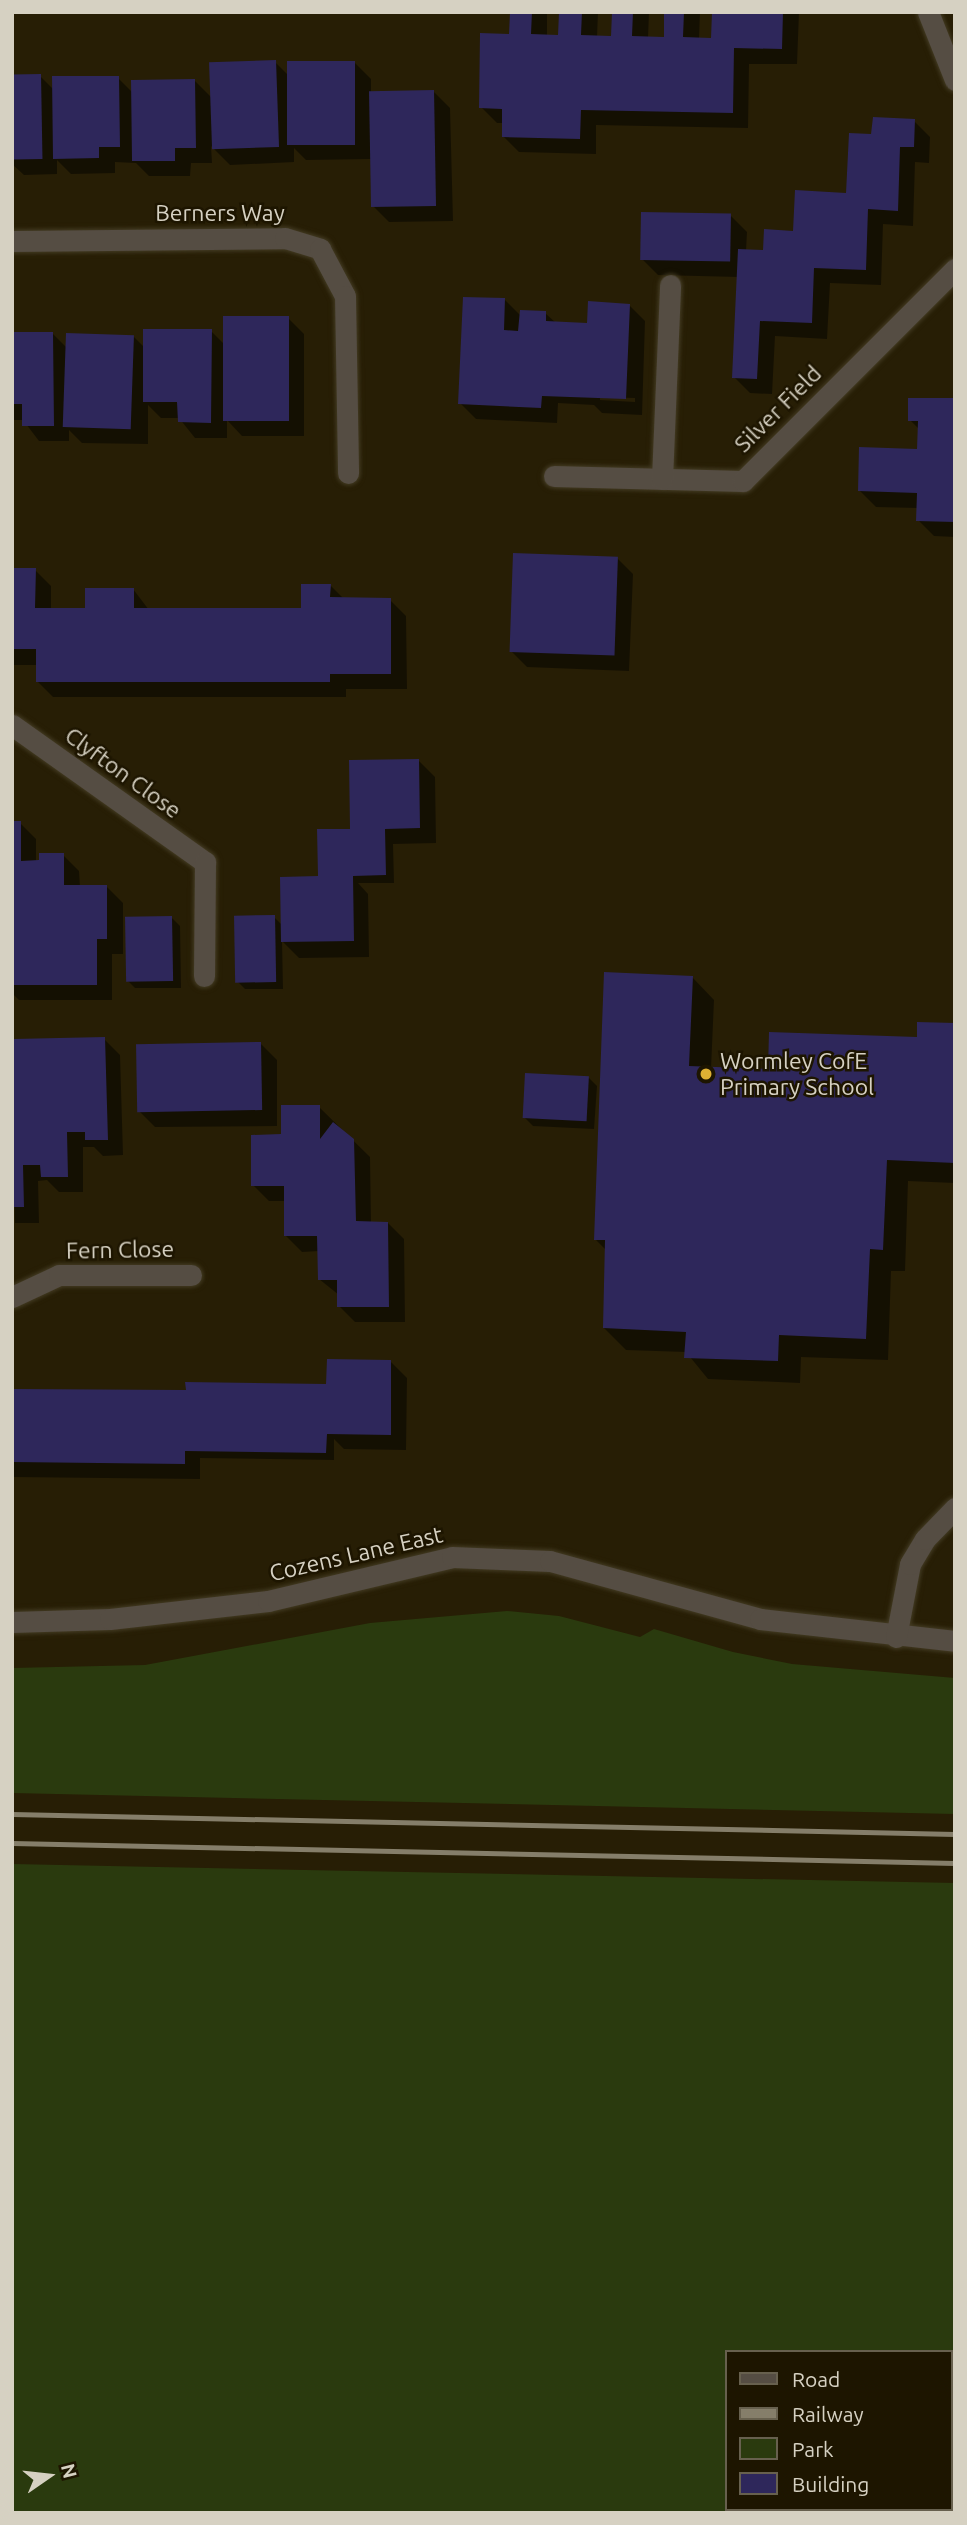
<!DOCTYPE html>
<html>
<head>
<meta charset="utf-8">
<style>
  body { margin:0 }
  #map { position:relative; width:967px; height:2525px; overflow:hidden; background:#271e05; font-family:Ubuntu,sans-serif }
  div>[style] { position:absolute }
  [style*='--x'] { left:calc(var(--x)*1px); top:calc(var(--y)*1px); width:calc(var(--w)*1px); rotate:calc(var(--a)*1deg) }
  .green>* { inset:0; background:#2a3a0e }
  .shadow>* { inset:0; background:#0007 }
  .building>* { inset:0; background:#2e275b; transform-origin:0 0 }
  .roads { filter:drop-shadow(0 0 2px #433b23) drop-shadow(0 0 2px #433b23) }
  .minor>* { height:21px; margin:-10.5px; padding:0 10.5px; transform-origin:10.5px; border-radius:10.5px; background:#554d43 }
  .rail>* { height:5px; margin:-2.5px; padding:0 2.5px; transform-origin:2.5px; border-radius:2.5px; background:#857e6a }
  .dots>* { width:19px; height:19px; translate:-50% -50%; box-sizing:border-box; border:4px solid #1d1500; border-radius:50% }
  span { translate:-50% -50%; white-space:nowrap; text-align:center; line-height:1.15; -webkit-text-stroke:5px #1d1500; paint-order:stroke }
  .street-label { font-size:23px; color:#d6d1c2 }
  .poi-label { font-size:23px; color:#d6d1c2 }
  .left { translate:0 -50%; text-align:left }
  .frame { position:absolute; inset:0; border:14px solid #d6d1c2; pointer-events:none }
  .legend { position:absolute; left:725px; top:2350px; width:228px; height:161px; box-sizing:border-box; background:#1d1500; border:2px solid #67604e; margin:0; padding:9px 12px; list-style:none; font-size:21px; color:#d6d1c2 }
  .legend li { display:flex; align-items:center; gap:14px; height:35px }
  .legend b { width:35px; border:2px solid #67604e }
  .north { position:absolute; left:14px; top:2441px; width:70px; height:70px; -webkit-text-stroke:5px #1d1500; paint-order:stroke; rotate:76deg; font-size:19px; font-weight:700; line-height:28px; text-align:center; color:#d6d1c2 }
  .north::after { content:''; display:block; margin:auto; width:24px; height:32px; background:#d6d1c2; clip-path:polygon(50% 0,100% 100%,50% 72%,0 100%) }
</style>
</head>
<body>
<div id="map">
  <div class="green">
    <div style="clip-path:polygon(507px 1611px,559px 1616px,640px 1637px,654px 1629px,733px 1652px,792px 1664px,955px 1678px,955px 1814px,12px 1793px,12px 1668px,145px 1665px,370px 1623px)"></div>
    <div style="clip-path:polygon(evenodd,12px 1864px,955px 1883px,955px 2513px,12px 2513px,12px 1864px,727px 2352px,951px 2352px,951px 2509px,727px 2509px,727px 2352px)"></div>
  </div>
  <div class="shadow">
    <div style="clip-path:polygon(512px 12px,547px 12px,547px 36px,560px 37px,561px 12px,598px 12px,597px 37px,613px 37px,614px 12px,649px 12px,648px 38px,666px 38px,666px 12px,700px 12px,699px 39px,713px 40px,714px 12px,799px 12px,797px 64px,749px 64px,748px 128px,596px 125px,596px 154px,519px 152px,503px 136px,504px 123px,497px 123px,481px 107px,511px 35px)"></div>
    <div style="clip-path:polygon(275px 62px,289px 76px,355px 63px,371px 79px,371px 92px,434px 92px,450px 108px,453px 221px,389px 222px,373px 206px,372px 159px,306px 160px,294px 148px,294px 162px,230px 165px,211px 146px,212px 163px,191px 163px,190px 176px,149px 176px,136px 163px,115px 162px,115px 173px,71px 174px,57px 160px,57px 174px,24px 175px,12px 164px,12px 76px,40px 76px,54px 90px,118px 78px,132px 92px,195px 81px,212px 98px)"></div>
    <div style="clip-path:polygon(914px 121px,930px 137px,929px 163px,915px 162px,913px 226px,883px 224px,881px 285px,830px 283px,827px 339px,775px 336px,772px 394px,750px 393px,734px 377px,739px 277px,658px 275px,642px 259px,731px 216px,747px 232px,746px 251px,765px 252px,847px 195px,873px 136px)"></div>
    <div style="clip-path:polygon(evenodd,505px 300px,521px 316px,545px 313px,556px 323px,586px 324px,629px 305px,645px 321px,642px 415px,602px 413px,594px 405px,558px 403px,557px 423px,476px 419px,460px 403px,505px 300px,600px 397px,635px 398px,635px 402px,600px 400px,600px 397px)"></div>
    <div style="clip-path:polygon(288px 318px,304px 334px,304px 436px,242px 436px,227px 420px,227px 438px,195px 438px,179px 418px,161px 418px,148px 405px,148px 444px,82px 443px,69px 430px,69px 441px,39px 441px,23px 420px,12px 420px,12px 334px,52px 333px,68px 349px,133px 336px,145px 348px,211px 331px,225px 345px)"></div>
    <div style="clip-path:polygon(955px 400px,955px 537px,934px 536px,918px 520px,918px 508px,876px 507px,860px 491px,919px 451px,919px 429px,910px 420px)"></div>
    <div style="clip-path:polygon(617px 558px,633px 574px,629px 671px,527px 667px,511px 651px)"></div>
    <div style="clip-path:polygon(12px 570px,35px 570px,51px 586px,51px 610px,87px 610px,133px 589px,149px 610px,303px 609px,330px 585px,344px 599px,390px 600px,406px 616px,407px 689px,346px 689px,346px 697px,53px 697px,37px 681px,38px 665px,12px 665px)"></div>
    <div style="clip-path:polygon(419px 761px,435px 777px,436px 843px,393px 844px,394px 883px,358px 883px,368px 894px,369px 957px,299px 958px,282px 941px,283px 989px,245px 989px,237px 981px,274px 917px,283px 926px,352px 831px)"></div>
    <div style="clip-path:polygon(12px 823px,20px 823px,36px 839px,36px 862px,63px 855px,79px 871px,80px 887px,107px 887px,123px 903px,123px 954px,112px 954px,112px 1000px,19px 1000px,12px 993px)"></div>
    <div style="clip-path:polygon(172px 918px,180px 926px,181px 988px,135px 988px,127px 980px)"></div>
    <div style="clip-path:polygon(692px 977px,714px 1000px,711px 1069px,769px 1071px,919px 1039px,955px 1025px,955px 1183px,908px 1181px,905px 1271px,891px 1271px,888px 1360px,801px 1357px,800px 1383px,708px 1379px,686px 1352px,626px 1350px,604px 1328px,607px 1251px,596px 1240px)"></div>
    <div style="clip-path:polygon(104px 1039px,120px 1055px,123px 1155px,103px 1156px,94px 1147px,83px 1147px,83px 1192px,59px 1192px,47px 1180px,38px 1181px,39px 1223px,15px 1223px,12px 1076px)"></div>
    <div style="clip-path:polygon(261px 1044px,277px 1060px,277px 1126px,155px 1127px,139px 1111px)"></div>
    <div style="clip-path:polygon(589px 1078px,597px 1086px,594px 1129px,533px 1126px,525px 1118px)"></div>
    <div style="clip-path:polygon(319px 1107px,370px 1157px,371px 1223px,388px 1223px,404px 1239px,405px 1322px,355px 1322px,339px 1306px,339px 1295px,319px 1279px,319px 1251px,302px 1252px,286px 1236px,286px 1201px,269px 1201px,253px 1185px,282px 1136px)"></div>
    <div style="clip-path:polygon(391px 1362px,407px 1378px,406px 1450px,344px 1449px,334px 1439px,334px 1460px,200px 1458px,200px 1479px,12px 1477px,12px 1390px,187px 1392px,326px 1385px)"></div>
  </div>
  <div class="building">
    <div style="clip-path:polygon(510px 12px,532px 12px,531px 34px,558px 35px,559px 12px,582px 12px,581px 35px,611px 36px,612px 12px,633px 12px,632px 36px,664px 37px,664px 12px,684px 12px,683px 37px,711px 38px,712px 12px,783px 12px,782px 49px,734px 48px,733px 113px,581px 110px,580px 139px,502px 137px,502px 109px,479px 108px,480px 33px,509px 34px)"></div>
    <div style="left:276px;top:60px;width:87px;height:67px;rotate:88deg"></div>
    <div style="left:287px;top:61px;width:68px;height:84px"></div>
    <div style="left:41px;top:74px;width:85px;height:29px;rotate:89deg"></div>
    <div style="clip-path:polygon(52px 76px,119px 76px,120px 147px,99px 147px,99px 158px,53px 159px)"></div>
    <div style="clip-path:polygon(195px 79px,196px 148px,175px 148px,175px 161px,132px 161px,131px 80px)"></div>
    <div style="left:434px;top:90px;width:116px;height:65px;rotate:89deg"></div>
    <div style="clip-path:polygon(873px 117px,915px 119px,914px 147px,900px 147px,898px 211px,868px 209px,866px 270px,814px 268px,812px 323px,760px 321px,757px 379px,732px 378px,738px 249px,763px 250px,764px 229px,793px 231px,795px 190px,846px 193px,849px 133px,871px 134px)"></div>
    <div style="left:641px;top:212px;width:90px;height:48px;rotate:1deg"></div>
    <div style="clip-path:polygon(463px 297px,505px 298px,504px 330px,518px 331px,520px 310px,546px 311px,546px 321px,587px 323px,588px 301px,630px 304px,626px 399px,542px 396px,541px 408px,458px 404px)"></div>
    <div style="left:289px;top:316px;width:105px;height:66px;rotate:90deg"></div>
    <div style="clip-path:polygon(143px 329px,212px 329px,211px 423px,178px 422px,177px 402px,143px 402px)"></div>
    <div style="clip-path:polygon(12px 332px,53px 332px,54px 426px,22px 426px,22px 404px,12px 404px)"></div>
    <div style="left:66px;top:333px;width:68px;height:94px;rotate:2deg"></div>
    <div style="clip-path:polygon(908px 398px,955px 398px,955px 522px,916px 521px,917px 493px,858px 491px,859px 447px,917px 449px,918px 421px,908px 421px)"></div>
    <div style="left:513px;top:553px;width:105px;height:99px;rotate:2deg"></div>
    <div style="clip-path:polygon(12px 568px,36px 568px,35px 608px,85px 608px,85px 588px,134px 588px,134px 608px,301px 608px,301px 584px,331px 584px,330px 597px,391px 598px,391px 674px,330px 674px,330px 682px,36px 682px,36px 649px,12px 649px)"></div>
    <div style="clip-path:polygon(419px 759px,420px 828px,385px 829px,386px 875px,353px 876px,354px 941px,281px 942px,280px 877px,318px 876px,317px 829px,350px 829px,349px 760px)"></div>
    <div style="clip-path:polygon(12px 821px,21px 821px,21px 861px,39px 860px,39px 853px,64px 853px,64px 885px,107px 885px,107px 939px,97px 939px,97px 985px,12px 985px)"></div>
    <div style="left:275px;top:915px;width:67px;height:41px;rotate:89deg"></div>
    <div style="left:172px;top:916px;width:65px;height:47px;rotate:89deg"></div>
    <div style="clip-path:polygon(604px 972px,693px 976px,689px 1066px,768px 1069px,769px 1032px,917px 1037px,917px 1022px,955px 1023px,955px 1163px,887px 1160px,883px 1250px,870px 1249px,866px 1339px,779px 1335px,778px 1361px,684px 1358px,686px 1332px,603px 1328px,605px 1240px,594px 1240px)"></div>
    <div style="clip-path:polygon(105px 1037px,108px 1140px,85px 1140px,85px 1132px,67px 1132px,68px 1177px,41px 1177px,40px 1165px,23px 1165px,24px 1207px,12px 1207px,13px 1039px)"></div>
    <div style="left:261px;top:1042px;width:68px;height:125px;rotate:89deg"></div>
    <div style="left:525px;top:1073px;width:64px;height:45px;rotate:3deg"></div>
    <div style="clip-path:polygon(281px 1105px,320px 1105px,320px 1139px,333px 1122px,354px 1139px,356px 1221px,388px 1222px,389px 1307px,337px 1307px,337px 1280px,318px 1280px,317px 1236px,284px 1236px,284px 1186px,251px 1186px,251px 1135px,281px 1134px)"></div>
    <div style="clip-path:polygon(327px 1359px,391px 1360px,391px 1435px,327px 1434px,326px 1453px,185px 1451px,185px 1464px,12px 1462px,12px 1389px,186px 1390px,185px 1382px,326px 1384px)"></div>
  </div>
  <div class="roads">
    <div class="minor">
      <div style="--x:928;--y:12;--w:73;--a:68.3"></div>
      <div style="--x:12;--y:241;--w:273;--a:-0.6"></div>
      <div style="--x:285;--y:238;--w:37;--a:17"></div>
      <div style="--x:320;--y:249;--w:53;--a:62"></div>
      <div style="--x:345;--y:296;--w:177;--a:89"></div>
      <div style="--x:554;--y:476;--w:189;--a:1.5"></div>
      <div style="--x:743;--y:481;--w:300;--a:-45"></div>
      <div style="--x:662;--y:479;--w:194;--a:-87.6"></div>
      <div style="--x:12;--y:725;--w:237;--a:35.4"></div>
      <div style="--x:205;--y:862;--w:114;--a:90.5"></div>
      <div style="--x:12;--y:1297;--w:52;--a:-25.1"></div>
      <div style="--x:59;--y:1275;--w:132;--a:0"></div>
      <div style="--x:12;--y:1622;--w:98;--a:-1.8"></div>
      <div style="--x:110;--y:1619;--w:159;--a:-6.5"></div>
      <div style="--x:268;--y:1601;--w:189;--a:-13.4"></div>
      <div style="--x:452;--y:1557;--w:98;--a:2.3"></div>
      <div style="--x:550;--y:1561;--w:218;--a:15.4"></div>
      <div style="--x:760;--y:1619;--w:196;--a:6.4"></div>
      <div style="--x:896;--y:1637;--w:74;--a:-79.1"></div>
      <div style="--x:910;--y:1564;--w:29;--a:-59"></div>
      <div style="--x:925;--y:1539;--w:43;--a:-45.9"></div>
    </div>
  </div>
  <div class="rail">
    <div style="--x:12;--y:1814;--w:943;--a:1.21"></div>
    <div style="--x:12;--y:1843;--w:943;--a:1.21"></div>
  </div>
  <div class="dots">
    <div style="left:706px;top:1074px;background:#dfb133"></div>
  </div>
  <div class="street-label">
    <span style="left:220px;top:213px">Berners Way</span>
    <span style="left:778px;top:409px;rotate:-45deg">Silver Field</span>
    <span style="left:123px;top:773px;rotate:36deg">Clyfton Close</span>
    <span style="left:120px;top:1250px;rotate:-1deg">Fern Close</span>
    <span style="left:356px;top:1554px;rotate:-13deg">Cozens Lane East</span>
  </div>
  <div class="poi-label">
    <span class="left" style="left:720px;top:1074px">Wormley CofE<br>Primary School</span>
  </div>
  <div class="frame"></div>
  <ul class="legend">
  <li><b style="height:9px;background:#554d43"></b>Road</li>
  <li><b style="height:9px;background:#857e6a"></b>Railway</li>
  <li><b style="height:19px;background:#2a3a0e"></b>Park</li>
  <li><b style="height:19px;background:#2e275b"></b>Building</li>
  </ul>
  <div class="north">N</div>
</div>
</body>
</html>
